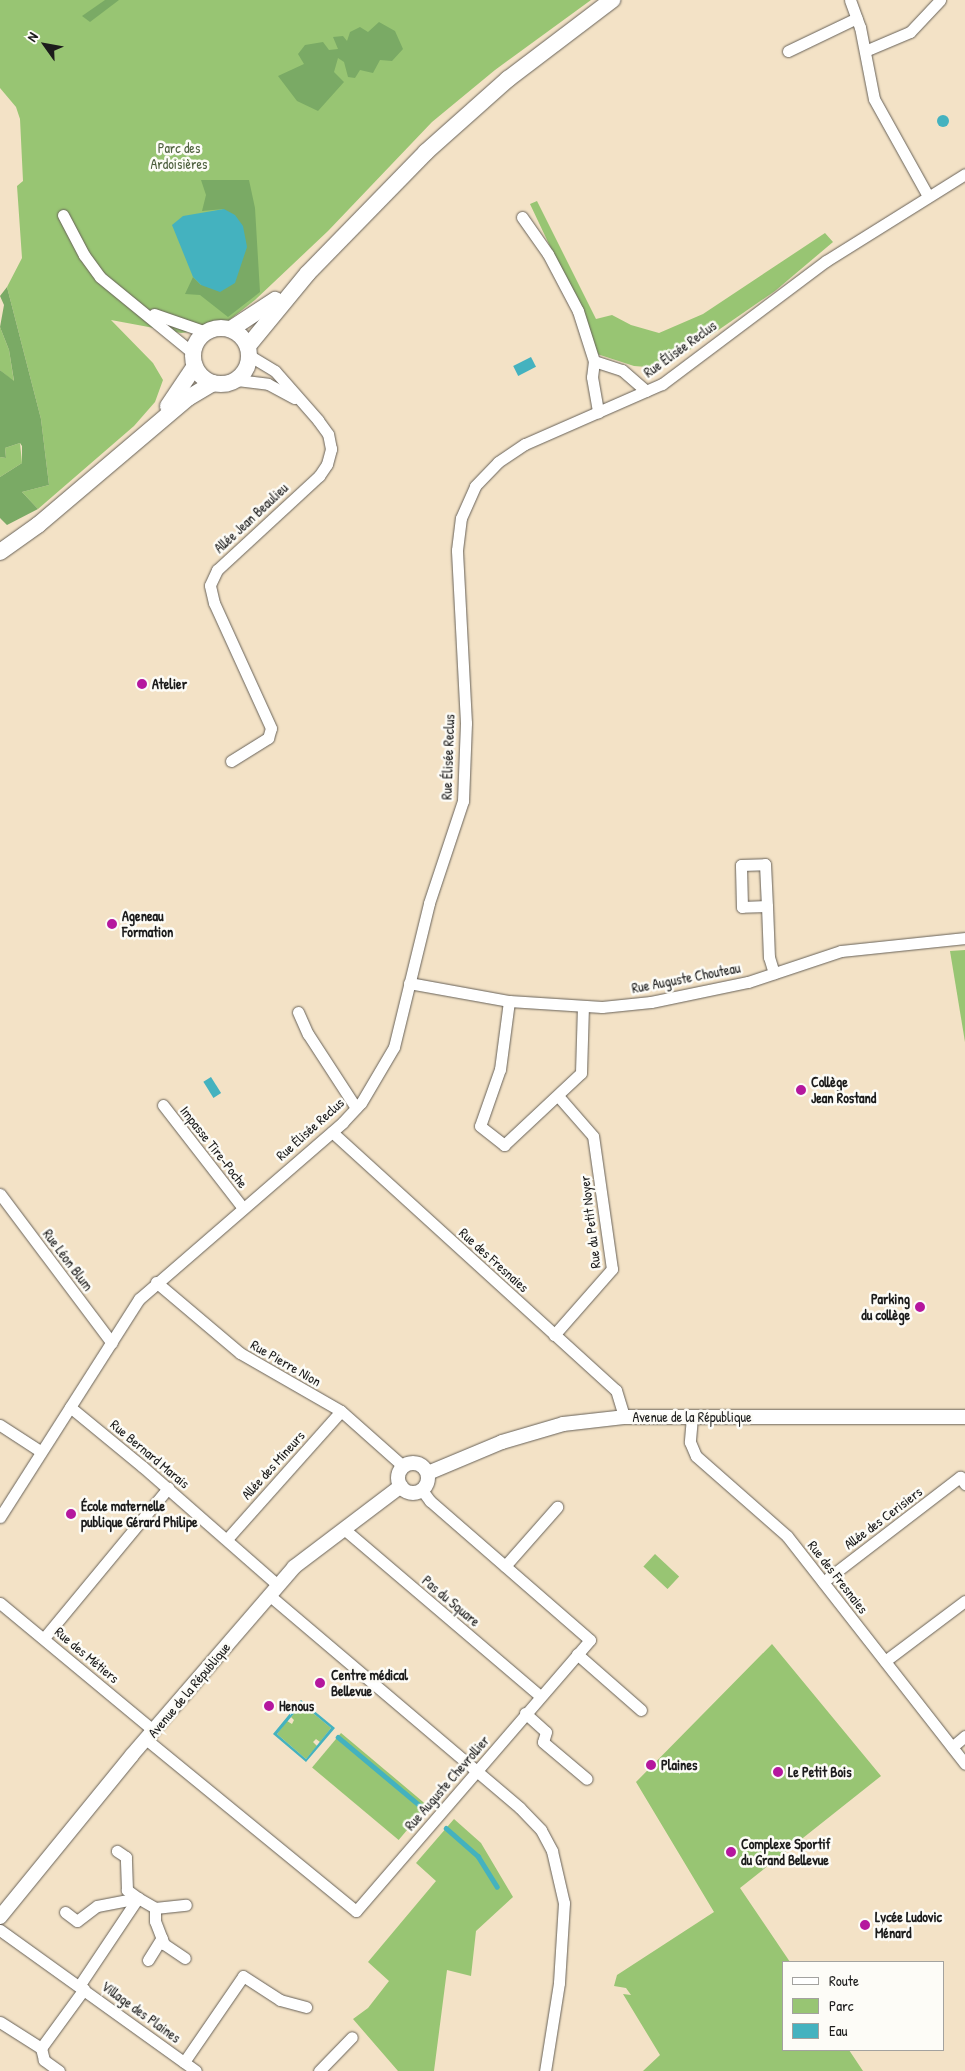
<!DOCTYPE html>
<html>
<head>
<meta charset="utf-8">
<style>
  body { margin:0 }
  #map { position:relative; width:965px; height:2071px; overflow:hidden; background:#f3e2c6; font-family:"Patrick Hand",sans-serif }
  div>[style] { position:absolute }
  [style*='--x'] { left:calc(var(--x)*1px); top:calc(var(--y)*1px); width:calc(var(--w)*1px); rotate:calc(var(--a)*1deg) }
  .green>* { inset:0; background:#98c573; transform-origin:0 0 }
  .forest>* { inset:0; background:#7aaa65 }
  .water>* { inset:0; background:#44b2bf; transform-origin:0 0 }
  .round { border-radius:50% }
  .stream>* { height:4.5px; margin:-2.25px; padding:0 2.25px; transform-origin:2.25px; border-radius:2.25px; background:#44b2bf }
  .roads { filter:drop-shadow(0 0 1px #676158) drop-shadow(0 0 1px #676158) }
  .minor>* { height:11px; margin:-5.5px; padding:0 5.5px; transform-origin:5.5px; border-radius:5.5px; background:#fff }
  .tertiary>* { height:14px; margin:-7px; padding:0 7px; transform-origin:7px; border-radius:7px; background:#fff }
  .tertiary>.ring { margin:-7px; padding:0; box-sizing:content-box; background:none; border:14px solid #fff; border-radius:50% }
  .secondary>* { height:16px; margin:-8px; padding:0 8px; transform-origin:8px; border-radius:8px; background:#fff }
  .secondary>.ring { margin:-8px; padding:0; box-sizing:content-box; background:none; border:16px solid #fff; border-radius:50% }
  .dots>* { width:14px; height:14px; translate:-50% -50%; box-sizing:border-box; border:2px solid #fdfcf7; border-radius:50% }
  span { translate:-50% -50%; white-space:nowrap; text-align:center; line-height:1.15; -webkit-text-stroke:5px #fdfcf7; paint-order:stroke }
  .park-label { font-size:14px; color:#4e603f }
  .street-label { font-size:14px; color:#1c1c1c }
  .poi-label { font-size:14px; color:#1c1c1c; font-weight:700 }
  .left { translate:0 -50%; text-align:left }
  .right { translate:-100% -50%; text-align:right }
  .legend { position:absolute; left:782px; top:1961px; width:162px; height:90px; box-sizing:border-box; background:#fdfcf7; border:1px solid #a3a29f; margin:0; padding:6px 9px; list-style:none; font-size:15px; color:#1c1c1c }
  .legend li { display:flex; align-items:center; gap:10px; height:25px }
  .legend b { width:25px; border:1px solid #a3a29f }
  .north { position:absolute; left:20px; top:20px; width:50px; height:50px; -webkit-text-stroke:4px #fdfcf7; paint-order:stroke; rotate:302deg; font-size:14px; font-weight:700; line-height:20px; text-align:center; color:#1c1c1c }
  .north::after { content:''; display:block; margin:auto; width:18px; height:22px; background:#1c1c1c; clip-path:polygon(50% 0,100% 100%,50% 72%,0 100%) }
</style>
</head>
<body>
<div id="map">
  <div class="green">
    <div style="clip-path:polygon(0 0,591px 0,495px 70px,432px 122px,328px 231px,255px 300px,219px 328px,181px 333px,111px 320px,153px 363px,163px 380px,155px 402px,134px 426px,38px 509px,22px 492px,49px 485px,41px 419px,7px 287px,22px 258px,17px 186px,23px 181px,20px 119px,16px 107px,0 88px)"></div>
    <div style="clip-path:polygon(537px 201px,596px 319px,612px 315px,631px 325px,659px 333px,703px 314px,825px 233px,833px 242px,775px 291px,678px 358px,660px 368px,634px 366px,597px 354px,583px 316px,530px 204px)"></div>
    <div style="clip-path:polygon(0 327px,9px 350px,14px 382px,0 370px)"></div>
    <div style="clip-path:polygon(20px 443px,22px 463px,0 477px,0 457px,6px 458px,5px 448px)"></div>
    <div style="clip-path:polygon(965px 950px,965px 1042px,950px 951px)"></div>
    <div style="left:655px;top:1554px;width:33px;height:17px;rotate:43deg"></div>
    <div style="clip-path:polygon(772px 1644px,881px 1776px,740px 1888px,790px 1962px,784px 1962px,784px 2050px,849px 2050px,863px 2071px,643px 2071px,660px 2055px,623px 1994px,631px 1995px,626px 1988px,614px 1986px,617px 1975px,714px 1912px,636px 1782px)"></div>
    <div style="clip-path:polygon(302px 1704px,331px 1728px,320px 1742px,316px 1739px,313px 1742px,317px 1746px,306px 1759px,277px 1734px,287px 1721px,292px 1724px,294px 1720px,291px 1717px)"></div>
    <div style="left:341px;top:1733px;width:113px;height:45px;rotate:40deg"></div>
    <div style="clip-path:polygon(454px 1819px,481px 1843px,513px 1897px,476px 1931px,471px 1976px,447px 1970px,434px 2071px,398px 2071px,353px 2019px,368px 2008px,389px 1981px,368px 1962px,436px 1881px,416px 1863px)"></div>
  </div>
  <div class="forest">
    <div style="clip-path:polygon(105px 0,119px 0,90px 22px,82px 16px)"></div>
    <div style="clip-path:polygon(379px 22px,395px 31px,403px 49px,392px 61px,380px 60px,373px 73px,360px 70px,355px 78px,348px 77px,344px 62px,338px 58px,334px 72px,344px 82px,318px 111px,297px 101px,278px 76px,304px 64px,298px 54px,305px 45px,323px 42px,329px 50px,338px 49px,333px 37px,343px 36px,347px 41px,350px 32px,360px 27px,368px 32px)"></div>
    <div style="clip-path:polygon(201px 180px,249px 180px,255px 208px,260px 292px,228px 317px,200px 295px,185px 294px,193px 277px,201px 285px,224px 209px,202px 211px,206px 195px)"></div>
    <div style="clip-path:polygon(7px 287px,41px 419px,49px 485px,22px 492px,38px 509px,7px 525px,0 518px,0 477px,22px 463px,22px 446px,20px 443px,5px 448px,6px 458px,0 457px,0 370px,14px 381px,9px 350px,0 327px,4px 305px,0 296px)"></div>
  </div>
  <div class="water">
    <div class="round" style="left:937px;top:115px;width:12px;height:12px"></div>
    <div style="clip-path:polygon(224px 209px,235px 215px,243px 226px,247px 247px,235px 283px,220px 292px,201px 285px,193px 277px,172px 225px,183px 216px)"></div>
    <div style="left:531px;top:357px;width:11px;height:20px;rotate:63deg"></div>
    <div style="left:211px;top:1077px;width:19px;height:9px;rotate:58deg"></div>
    <div style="clip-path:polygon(evenodd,301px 1700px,335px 1728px,306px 1762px,273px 1734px,301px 1700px,302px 1704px,331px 1728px,306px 1759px,277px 1734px,302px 1704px)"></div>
  </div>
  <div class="stream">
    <div style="--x:338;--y:1737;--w:112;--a:39.9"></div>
    <div style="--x:446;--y:1828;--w:43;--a:41.2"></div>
    <div style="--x:478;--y:1856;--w:36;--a:58"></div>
  </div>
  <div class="roads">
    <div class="minor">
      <div style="--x:850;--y:0;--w:29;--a:70"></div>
      <div style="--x:860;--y:27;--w:73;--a:79"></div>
      <div style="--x:874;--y:99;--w:111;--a:60.9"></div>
      <div style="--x:788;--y:51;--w:76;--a:-25.6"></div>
      <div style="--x:865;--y:51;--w:49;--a:-22.9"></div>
      <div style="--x:910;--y:32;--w:44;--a:-46.8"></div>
      <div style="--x:63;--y:215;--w:45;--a:62.3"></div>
      <div style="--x:84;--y:255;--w:27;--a:54"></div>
      <div style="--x:100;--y:277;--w:120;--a:39.3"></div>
      <div style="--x:522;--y:217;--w:45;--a:54.9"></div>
      <div style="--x:548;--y:254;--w:64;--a:62.2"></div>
      <div style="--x:578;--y:311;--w:52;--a:72.3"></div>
      <div style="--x:594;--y:361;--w:16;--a:97"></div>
      <div style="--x:592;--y:377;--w:36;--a:80"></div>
      <div style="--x:154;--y:314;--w:55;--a:19.1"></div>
      <div style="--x:594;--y:361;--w:29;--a:18"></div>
      <div style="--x:622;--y:370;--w:32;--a:41"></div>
      <div style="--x:237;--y:380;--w:31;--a:7"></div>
      <div style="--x:268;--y:384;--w:30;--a:28"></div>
      <div style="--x:231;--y:761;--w:44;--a:-31.9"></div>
      <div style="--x:268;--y:738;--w:10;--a:-73"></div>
      <div style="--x:271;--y:728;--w:137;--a:-114.5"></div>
      <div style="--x:214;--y:603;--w:18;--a:-103"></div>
      <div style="--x:210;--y:585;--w:17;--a:-65"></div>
      <div style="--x:217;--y:570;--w:139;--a:-42.7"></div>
      <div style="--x:319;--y:476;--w:14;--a:-56"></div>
      <div style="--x:327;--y:464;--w:16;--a:-75"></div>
      <div style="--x:331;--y:449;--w:15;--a:-101"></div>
      <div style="--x:328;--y:434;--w:17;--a:-126"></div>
      <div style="--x:318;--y:420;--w:65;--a:-131.3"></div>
      <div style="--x:275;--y:371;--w:29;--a:-149"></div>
      <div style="--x:767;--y:906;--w:25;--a:178"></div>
      <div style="--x:742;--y:907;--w:42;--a:-91.4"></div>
      <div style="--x:741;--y:865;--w:24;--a:-2"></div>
      <div style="--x:765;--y:864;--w:42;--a:87.3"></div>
      <div style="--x:767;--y:906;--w:51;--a:87.8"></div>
      <div style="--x:769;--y:957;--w:17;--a:73"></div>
      <div style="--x:409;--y:983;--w:102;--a:10.2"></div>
      <div style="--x:509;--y:1001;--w:93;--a:3.7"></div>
      <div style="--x:602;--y:1007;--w:49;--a:-5.8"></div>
      <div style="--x:651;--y:1002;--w:99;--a:-11.7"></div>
      <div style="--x:748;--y:982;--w:98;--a:-18.4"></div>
      <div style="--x:841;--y:951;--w:125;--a:-6"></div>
      <div style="--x:509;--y:1001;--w:69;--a:97.5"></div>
      <div style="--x:500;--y:1069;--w:60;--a:109.3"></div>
      <div style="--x:480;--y:1126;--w:31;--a:38"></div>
      <div style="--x:504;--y:1145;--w:105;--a:-43.1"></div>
      <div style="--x:581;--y:1073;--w:66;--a:-88.3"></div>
      <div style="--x:298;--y:1012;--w:24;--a:66"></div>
      <div style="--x:308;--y:1034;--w:88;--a:57"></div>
      <div style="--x:163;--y:1105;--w:130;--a:52.2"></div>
      <div style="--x:332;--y:1132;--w:384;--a:42.3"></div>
      <div style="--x:616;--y:1390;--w:28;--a:73"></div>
      <div style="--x:0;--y:1194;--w:186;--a:53.1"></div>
      <div style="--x:156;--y:1282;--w:110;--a:40.2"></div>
      <div style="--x:240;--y:1353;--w:116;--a:29.9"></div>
      <div style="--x:341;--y:1411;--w:83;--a:41.6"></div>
      <div style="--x:554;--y:1335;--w:88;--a:-48.7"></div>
      <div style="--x:612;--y:1269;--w:134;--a:-98.1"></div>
      <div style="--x:593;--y:1136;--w:52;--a:-131.1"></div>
      <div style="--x:70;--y:1407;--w:94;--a:39.4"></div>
      <div style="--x:143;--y:1467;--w:179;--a:41.2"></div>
      <div style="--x:692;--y:1417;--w:25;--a:95"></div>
      <div style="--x:690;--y:1442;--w:15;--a:67"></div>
      <div style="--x:696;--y:1456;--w:121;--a:41.3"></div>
      <div style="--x:787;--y:1536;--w:289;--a:52"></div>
      <div style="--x:0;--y:1425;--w:48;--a:33"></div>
      <div style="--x:0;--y:1517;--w:259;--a:-57.5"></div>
      <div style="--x:139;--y:1299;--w:270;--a:-40.9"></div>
      <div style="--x:343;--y:1122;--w:26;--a:-47"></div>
      <div style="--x:361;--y:1103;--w:65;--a:-59.5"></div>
      <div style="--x:394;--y:1047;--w:148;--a:-76.3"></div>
      <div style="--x:429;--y:903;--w:108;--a:-71.6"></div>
      <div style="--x:463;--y:801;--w:78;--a:-87.8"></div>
      <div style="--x:466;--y:723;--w:173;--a:-93"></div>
      <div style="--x:457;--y:550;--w:32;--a:-83"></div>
      <div style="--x:461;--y:518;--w:35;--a:-66"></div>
      <div style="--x:475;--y:486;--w:33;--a:-46"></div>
      <div style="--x:498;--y:462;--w:32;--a:-34"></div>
      <div style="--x:525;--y:444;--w:150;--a:-23.7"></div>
      <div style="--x:662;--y:384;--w:205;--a:-36.9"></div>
      <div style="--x:826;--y:261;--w:164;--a:-32"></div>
      <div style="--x:344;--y:1529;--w:257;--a:40.4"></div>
      <div style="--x:227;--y:1539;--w:171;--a:-48.3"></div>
      <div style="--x:505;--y:1566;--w:79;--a:-48.6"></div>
      <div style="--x:823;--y:1582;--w:173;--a:-37.5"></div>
      <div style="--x:960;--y:1477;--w:9;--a:54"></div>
      <div style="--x:269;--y:1595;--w:329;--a:40.3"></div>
      <div style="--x:520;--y:1808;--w:30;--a:46"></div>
      <div style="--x:541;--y:1830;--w:24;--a:62"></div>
      <div style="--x:552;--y:1851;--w:53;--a:77"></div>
      <div style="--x:564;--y:1903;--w:80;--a:93.6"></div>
      <div style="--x:559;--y:1983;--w:89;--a:99"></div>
      <div style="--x:0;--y:1603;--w:200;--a:39.7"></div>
      <div style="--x:44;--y:1638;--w:195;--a:-50.4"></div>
      <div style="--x:577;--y:1654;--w:85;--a:41.2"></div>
      <div style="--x:885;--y:1661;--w:100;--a:-36.9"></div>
      <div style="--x:525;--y:1713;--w:28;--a:42"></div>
      <div style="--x:546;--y:1732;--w:10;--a:107"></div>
      <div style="--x:543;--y:1742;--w:57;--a:40.1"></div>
      <div style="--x:147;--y:1740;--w:270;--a:39.3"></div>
      <div style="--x:356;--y:1911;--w:358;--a:-49.2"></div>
      <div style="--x:590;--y:1640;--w:212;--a:-139"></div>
      <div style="--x:430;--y:1501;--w:14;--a:-126"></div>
      <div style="--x:952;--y:1747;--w:17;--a:-40"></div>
      <div style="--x:155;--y:1908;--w:31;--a:-6"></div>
      <div style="--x:65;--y:1912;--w:15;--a:37"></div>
      <div style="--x:77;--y:1921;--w:25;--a:-37"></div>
      <div style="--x:97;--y:1906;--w:42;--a:-11"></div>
      <div style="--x:138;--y:1898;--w:20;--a:30"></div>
      <div style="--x:155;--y:1908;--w:13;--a:90"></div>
      <div style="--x:155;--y:1921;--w:25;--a:69"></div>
      <div style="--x:164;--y:1944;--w:25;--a:34"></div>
      <div style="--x:0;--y:1930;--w:241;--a:35.7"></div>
      <div style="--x:148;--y:1960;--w:26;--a:-58"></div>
      <div style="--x:79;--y:1986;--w:106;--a:-56.2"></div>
      <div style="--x:138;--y:1898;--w:14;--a:-144"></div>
      <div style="--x:127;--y:1890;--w:33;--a:-92"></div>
      <div style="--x:126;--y:1857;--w:11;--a:-146"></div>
      <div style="--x:0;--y:2022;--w:49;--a:32.4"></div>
      <div style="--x:184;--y:2062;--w:104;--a:-55.5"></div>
      <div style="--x:243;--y:1976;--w:44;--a:33"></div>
      <div style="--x:280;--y:2000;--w:27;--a:15"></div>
      <div style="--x:59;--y:2071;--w:19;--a:-144"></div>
      <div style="--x:44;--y:2060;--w:12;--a:-104"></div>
      <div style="--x:41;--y:2048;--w:73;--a:-53.9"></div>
      <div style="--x:319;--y:2071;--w:47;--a:-45.9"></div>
    </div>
    <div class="tertiary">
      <div class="ring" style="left:398px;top:1463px;width:16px;height:16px"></div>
      <div style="--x:428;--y:1473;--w:80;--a:-22.7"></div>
      <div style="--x:502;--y:1442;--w:64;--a:-16.4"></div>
      <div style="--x:563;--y:1424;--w:61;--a:-6.5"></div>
      <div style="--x:624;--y:1417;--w:341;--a:0"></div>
      <div style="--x:0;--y:1917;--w:209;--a:-50.8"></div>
      <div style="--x:132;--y:1755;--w:248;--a:-49.2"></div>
      <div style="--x:294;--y:1567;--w:134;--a:-37.1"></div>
    </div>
    <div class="secondary">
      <div class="ring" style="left:193px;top:328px;width:40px;height:40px"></div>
      <div style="--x:231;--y:329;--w:53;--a:-33.4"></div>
      <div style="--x:248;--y:346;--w:94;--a:-50.6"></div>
      <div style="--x:308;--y:273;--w:169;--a:-45.7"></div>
      <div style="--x:426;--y:152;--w:110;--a:-41.7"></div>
      <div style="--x:508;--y:79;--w:131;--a:-37.2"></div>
      <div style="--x:168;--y:406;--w:48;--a:-56"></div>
      <div style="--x:0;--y:552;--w:47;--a:-35.4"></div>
      <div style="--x:38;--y:525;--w:197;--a:-40.3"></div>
      <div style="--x:188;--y:398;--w:29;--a:-31"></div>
    </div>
  </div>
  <div class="dots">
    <div style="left:142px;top:684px;background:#b5179e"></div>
    <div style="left:112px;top:924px;background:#b5179e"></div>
    <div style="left:801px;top:1090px;background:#b5179e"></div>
    <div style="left:920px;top:1307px;background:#b5179e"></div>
    <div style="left:71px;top:1514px;background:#b5179e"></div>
    <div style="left:320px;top:1683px;background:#b5179e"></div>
    <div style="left:269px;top:1706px;background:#b5179e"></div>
    <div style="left:651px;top:1765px;background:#b5179e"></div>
    <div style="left:778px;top:1772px;background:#b5179e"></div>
    <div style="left:731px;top:1852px;background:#b5179e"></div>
    <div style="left:865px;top:1925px;background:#b5179e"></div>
  </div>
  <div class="park-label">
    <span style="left:179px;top:156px">Parc des<br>Ardoisières</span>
  </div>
  <div class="street-label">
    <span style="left:680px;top:349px;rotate:-36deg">Rue Élisée Reclus</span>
    <span style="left:251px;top:518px;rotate:-43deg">Allée Jean Beaulieu</span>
    <span style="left:448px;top:757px;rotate:-88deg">Rue Élisée Reclus</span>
    <span style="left:686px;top:978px;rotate:-11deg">Rue Auguste Chouteau</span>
    <span style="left:310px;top:1129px;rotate:-42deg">Rue Élisée Reclus</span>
    <span style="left:214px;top:1147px;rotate:52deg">Impasse Tire-Poche</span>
    <span style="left:590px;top:1222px;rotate:-97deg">Rue du Petit Noyer</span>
    <span style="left:68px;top:1260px;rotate:53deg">Rue Léon Blum</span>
    <span style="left:494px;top:1260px;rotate:42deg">Rue des Fresnaies</span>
    <span style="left:286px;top:1363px;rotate:30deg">Rue Pierre Nion</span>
    <span style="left:692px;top:1417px">Avenue de la République</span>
    <span style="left:150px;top:1454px;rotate:40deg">Rue Bernard Marais</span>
    <span style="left:273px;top:1465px;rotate:-48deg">Allée des Mineurs</span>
    <span style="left:883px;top:1518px;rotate:-37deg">Allée des Cerisiers</span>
    <span style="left:838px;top:1577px;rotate:52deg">Rue des Fresnaies</span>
    <span style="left:451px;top:1601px;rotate:40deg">Pas du Square</span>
    <span style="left:87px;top:1655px;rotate:40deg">Rue des Métiers</span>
    <span style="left:189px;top:1690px;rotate:-50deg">Avenue de la République</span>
    <span style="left:447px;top:1783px;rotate:-49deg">Rue Auguste Chevrollier</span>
    <span style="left:141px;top:2012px;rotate:36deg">Village des Plaines</span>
  </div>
  <div class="poi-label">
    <span class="left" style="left:152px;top:684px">Atelier</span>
    <span class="left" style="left:122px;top:924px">Ageneau<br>Formation</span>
    <span class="left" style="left:811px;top:1090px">Collège<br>Jean Rostand</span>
    <span class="right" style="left:910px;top:1307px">Parking<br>du collège</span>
    <span class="left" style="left:81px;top:1514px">École maternelle<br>publique Gérard Philipe</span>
    <span class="left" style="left:331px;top:1683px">Centre médical<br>Bellevue</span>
    <span class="left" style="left:279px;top:1706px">Henous</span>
    <span class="left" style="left:661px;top:1765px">Plaines</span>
    <span class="left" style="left:788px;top:1772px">Le Petit Bois</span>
    <span class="left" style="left:741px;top:1852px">Complexe Sportif<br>du Grand Bellevue</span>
    <span class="left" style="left:875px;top:1925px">Lycée Ludovic<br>Ménard</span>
  </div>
  <ul class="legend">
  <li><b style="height:6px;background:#fff"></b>Route</li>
  <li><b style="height:14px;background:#98c573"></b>Parc</li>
  <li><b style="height:14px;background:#44b2bf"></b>Eau</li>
  </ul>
  <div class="north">N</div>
</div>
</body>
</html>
